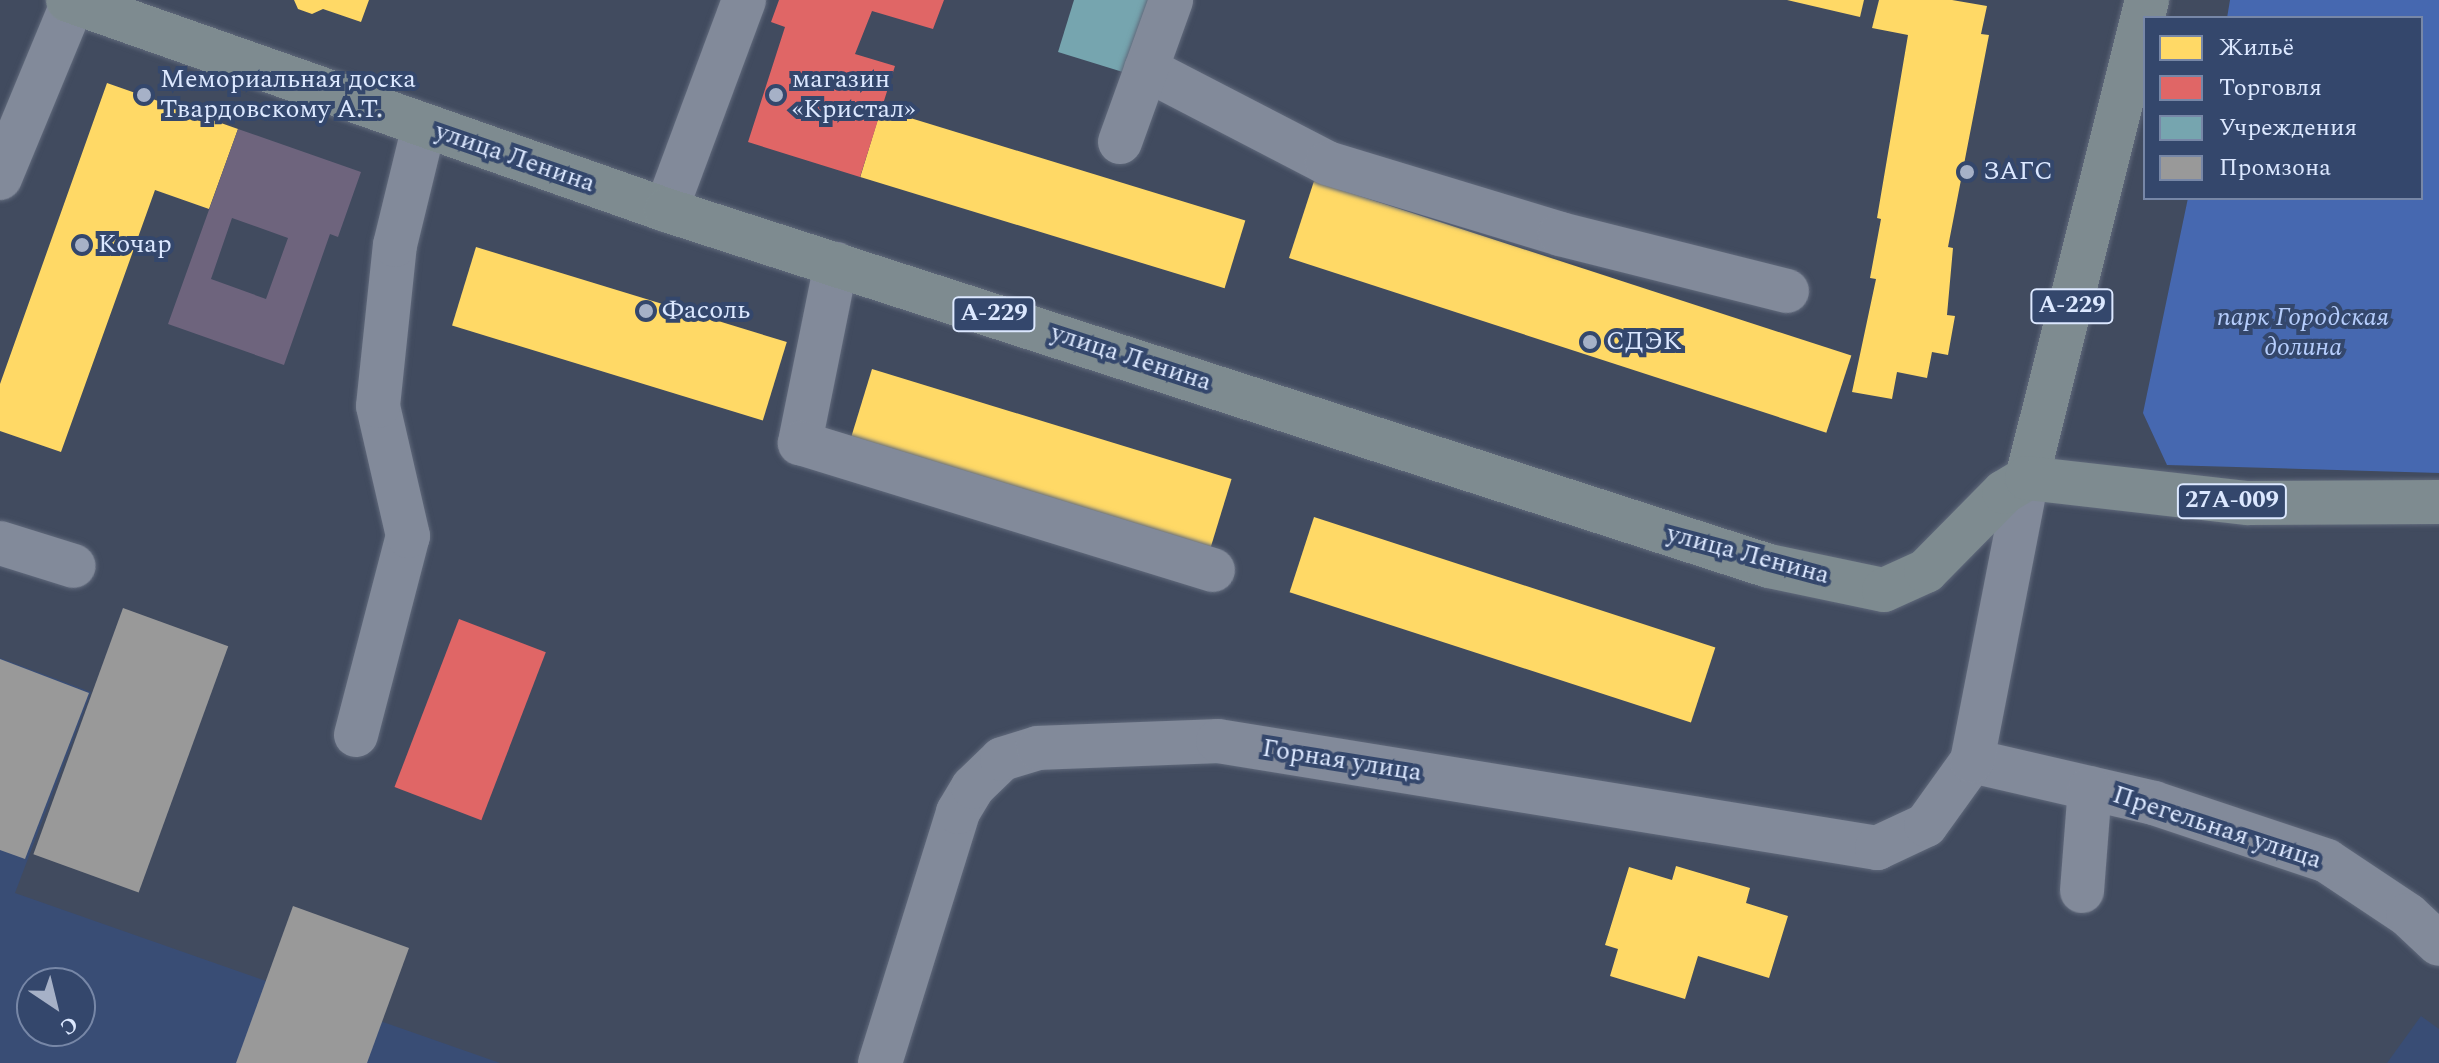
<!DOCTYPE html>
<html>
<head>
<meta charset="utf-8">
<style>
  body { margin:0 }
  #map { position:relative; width:2439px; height:1063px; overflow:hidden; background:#414b5f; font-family:Spectral,serif }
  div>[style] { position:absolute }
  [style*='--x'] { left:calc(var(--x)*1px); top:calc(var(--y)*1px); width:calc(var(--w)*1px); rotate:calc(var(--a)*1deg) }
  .built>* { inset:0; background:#394d75 }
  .green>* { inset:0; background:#4668b0 }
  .homes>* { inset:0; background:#ffd966; transform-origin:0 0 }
  .shops>* { inset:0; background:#e06666; transform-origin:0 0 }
  .public>* { inset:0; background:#76a5af }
  .industry>* { inset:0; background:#999; transform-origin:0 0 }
  .building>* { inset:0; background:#6e647d }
  .roads { filter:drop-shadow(0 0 2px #60697b) drop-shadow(0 0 2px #60697b) }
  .minor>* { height:44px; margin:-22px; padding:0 22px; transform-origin:22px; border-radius:22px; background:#828a9a }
  .major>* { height:44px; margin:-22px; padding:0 22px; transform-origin:22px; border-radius:22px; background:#7e8b90 }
  .dots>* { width:22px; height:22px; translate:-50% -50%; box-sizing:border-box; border:4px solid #34476c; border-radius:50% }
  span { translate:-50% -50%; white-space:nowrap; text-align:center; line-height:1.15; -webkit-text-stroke:8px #34476c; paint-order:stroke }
  .shield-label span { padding:2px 6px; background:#34476c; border:2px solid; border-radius:6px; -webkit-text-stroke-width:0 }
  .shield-label { font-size:24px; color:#dce8ff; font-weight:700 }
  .poi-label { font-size:26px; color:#dce8ff }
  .left { translate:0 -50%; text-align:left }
  .street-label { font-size:26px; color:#dce8ff }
  .park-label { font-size:26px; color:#b5cdfc; font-style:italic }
  .legend { position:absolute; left:2143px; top:16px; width:280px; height:184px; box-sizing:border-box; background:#34476c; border:2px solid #7787a7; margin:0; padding:10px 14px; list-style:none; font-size:24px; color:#dce8ff }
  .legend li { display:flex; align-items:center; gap:16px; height:40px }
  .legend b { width:40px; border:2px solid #7787a7 }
  .north { position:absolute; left:16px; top:967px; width:80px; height:80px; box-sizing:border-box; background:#34476c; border:2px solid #7787a7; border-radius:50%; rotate:145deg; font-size:22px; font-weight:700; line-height:32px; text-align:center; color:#dce8ff }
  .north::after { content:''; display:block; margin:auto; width:28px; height:36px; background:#a6b1c7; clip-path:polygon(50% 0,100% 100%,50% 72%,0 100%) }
</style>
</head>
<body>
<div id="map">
  <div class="built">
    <div style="clip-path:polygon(evenodd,0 658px,91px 692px,15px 893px,500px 1063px,0 1063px,0 658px,32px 983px,80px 983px,80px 1031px,32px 1031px,32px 983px)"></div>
    <div style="clip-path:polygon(2421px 1016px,2439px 1029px,2439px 1063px,2387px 1063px)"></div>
  </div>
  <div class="green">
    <div style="clip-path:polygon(2230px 0,2439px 0,2439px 473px,2167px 465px,2143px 413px,2188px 198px,2421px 198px,2421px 18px,2227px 18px)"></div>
  </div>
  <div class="homes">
    <div style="clip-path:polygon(294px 0,369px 0,361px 22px,323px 9px,312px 14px,298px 9px)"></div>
    <div style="clip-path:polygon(1787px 0,1864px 0,1860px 17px)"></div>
    <div style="clip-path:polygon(1879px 0,1952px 0,1987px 6px,1981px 34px,1989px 35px,1948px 247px,1953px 248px,1947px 315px,1955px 316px,1948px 355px,1932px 352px,1927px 378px,1897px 372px,1892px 399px,1852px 392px,1876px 279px,1870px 278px,1881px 219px,1877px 218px,1908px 35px,1872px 28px)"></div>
    <div style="clip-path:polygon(107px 83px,238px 129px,209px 209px,155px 190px,61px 452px,0 431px,0 384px)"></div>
    <div style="left:881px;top:109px;width:381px;height:71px;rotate:17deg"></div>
    <div style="left:1314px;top:181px;width:565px;height:81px;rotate:18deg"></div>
    <div style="left:476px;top:247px;width:325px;height:82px;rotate:17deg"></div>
    <div style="left:872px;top:369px;width:376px;height:75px;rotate:17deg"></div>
    <div style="left:1314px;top:517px;width:422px;height:79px;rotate:18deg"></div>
    <div style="clip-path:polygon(1676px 866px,1750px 888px,1746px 903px,1788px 916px,1769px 978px,1698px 956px,1685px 999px,1610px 976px,1618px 949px,1605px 945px,1629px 867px,1672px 880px)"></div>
  </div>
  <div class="shops">
    <div style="clip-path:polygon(779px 0,944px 0,933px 29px,872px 11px,855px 54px,895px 66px,860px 177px,748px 142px,785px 27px,771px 22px)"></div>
    <div style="left:459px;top:619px;width:93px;height:180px;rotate:21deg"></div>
  </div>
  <div class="public">
    <div style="clip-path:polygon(1074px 0,1149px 0,1126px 73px,1058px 52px)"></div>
  </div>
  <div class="industry">
    <div style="left:123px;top:608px;width:112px;height:262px;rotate:20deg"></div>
    <div style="clip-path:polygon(0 659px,89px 693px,25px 859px,0 850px)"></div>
    <div style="clip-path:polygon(293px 906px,409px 948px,367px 1063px,236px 1063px)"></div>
  </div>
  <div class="building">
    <div style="clip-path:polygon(evenodd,238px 129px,361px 172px,338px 237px,330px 234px,284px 365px,168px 324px,238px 129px,232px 218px,288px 238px,266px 299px,211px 279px,232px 218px)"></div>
  </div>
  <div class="roads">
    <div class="minor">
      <div style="--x:1146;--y:69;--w:204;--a:27.4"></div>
      <div style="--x:1327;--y:163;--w:244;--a:16.9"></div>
      <div style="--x:1560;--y:234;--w:234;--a:14.1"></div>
      <div style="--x:1120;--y:142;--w:151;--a:-70.2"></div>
      <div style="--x:0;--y:178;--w:191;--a:-67.5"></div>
      <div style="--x:666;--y:210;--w:224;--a:-69.6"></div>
      <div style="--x:836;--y:264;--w:183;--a:101.4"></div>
      <div style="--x:800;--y:443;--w:432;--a:17.1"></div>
      <div style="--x:0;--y:543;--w:77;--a:17.3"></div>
      <div style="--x:356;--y:735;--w:206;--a:-75.4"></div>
      <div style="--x:408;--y:536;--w:133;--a:-103"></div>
      <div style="--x:378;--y:406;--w:162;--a:-84"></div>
      <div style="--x:395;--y:245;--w:122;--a:-76.3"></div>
      <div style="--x:1972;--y:761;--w:187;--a:13"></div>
      <div style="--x:2154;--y:803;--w:182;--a:18.5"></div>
      <div style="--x:2327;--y:861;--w:97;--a:33.7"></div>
      <div style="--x:2408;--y:915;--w:42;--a:43.1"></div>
      <div style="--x:2082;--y:891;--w:103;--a:-85.6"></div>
      <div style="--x:880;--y:1063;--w:263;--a:-72.7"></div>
      <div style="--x:958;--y:812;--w:29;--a:-59"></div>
      <div style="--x:973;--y:787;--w:40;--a:-44"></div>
      <div style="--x:1002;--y:759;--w:38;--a:-17"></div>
      <div style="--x:1038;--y:748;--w:180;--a:-2.2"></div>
      <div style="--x:1218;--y:741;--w:668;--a:9.22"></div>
      <div style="--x:1877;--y:848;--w:54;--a:-25.1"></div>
      <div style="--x:1926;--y:825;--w:79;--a:-54.3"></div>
      <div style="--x:1972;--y:761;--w:288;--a:-79"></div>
    </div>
    <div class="major">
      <div style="--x:68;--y:0;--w:634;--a:19.35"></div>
      <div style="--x:666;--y:210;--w:1159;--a:17.89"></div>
      <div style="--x:1769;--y:566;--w:117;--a:11.8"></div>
      <div style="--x:1884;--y:590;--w:46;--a:-24.3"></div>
      <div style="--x:1926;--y:571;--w:111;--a:-45.4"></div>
      <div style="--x:2004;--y:492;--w:27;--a:-31"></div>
      <div style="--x:2027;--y:478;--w:493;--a:-75.9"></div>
      <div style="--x:2027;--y:478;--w:222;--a:6.5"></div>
      <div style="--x:2248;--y:503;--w:191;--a:-0.3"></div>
    </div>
  </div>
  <div class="dots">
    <div style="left:144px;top:95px;background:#a6b1c7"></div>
    <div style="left:776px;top:95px;background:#a6b1c7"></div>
    <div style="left:1967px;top:172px;background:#a6b1c7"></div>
    <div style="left:82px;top:245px;background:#a6b1c7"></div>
    <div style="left:646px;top:311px;background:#a6b1c7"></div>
    <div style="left:1590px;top:342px;background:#a6b1c7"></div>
  </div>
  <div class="shield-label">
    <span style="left:2072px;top:306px">А-229</span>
    <span style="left:994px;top:314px">А-229</span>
    <span style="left:2232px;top:501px">27А-009</span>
  </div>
  <div class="poi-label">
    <span class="left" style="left:160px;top:95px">Мемориальная доска<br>Твардовскому А.Т.</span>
    <span class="left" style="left:792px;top:95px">магазин<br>«Кристал»</span>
    <span class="left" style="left:1983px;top:172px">ЗАГС</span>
    <span class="left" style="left:98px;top:245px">Кочар</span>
    <span class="left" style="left:662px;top:311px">Фасоль</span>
    <span class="left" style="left:1606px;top:342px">СДЭК</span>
  </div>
  <div class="street-label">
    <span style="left:515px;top:158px;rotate:19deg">улица Ленина</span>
    <span style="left:1131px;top:358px;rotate:18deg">улица Ленина</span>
    <span style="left:1748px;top:555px;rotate:15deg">улица Ленина</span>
    <span style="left:1342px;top:761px;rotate:9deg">Горная улица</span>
    <span style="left:2217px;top:828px;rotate:18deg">Прегельная улица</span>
  </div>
  <div class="park-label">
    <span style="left:2303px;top:333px">парк Городская<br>долина</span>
  </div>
  <ul class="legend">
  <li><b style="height:22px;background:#ffd966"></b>Жильё</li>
  <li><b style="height:22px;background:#e06666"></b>Торговля</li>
  <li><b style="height:22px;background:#76a5af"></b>Учреждения</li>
  <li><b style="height:22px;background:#999"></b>Промзона</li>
  </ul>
  <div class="north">С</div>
</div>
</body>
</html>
